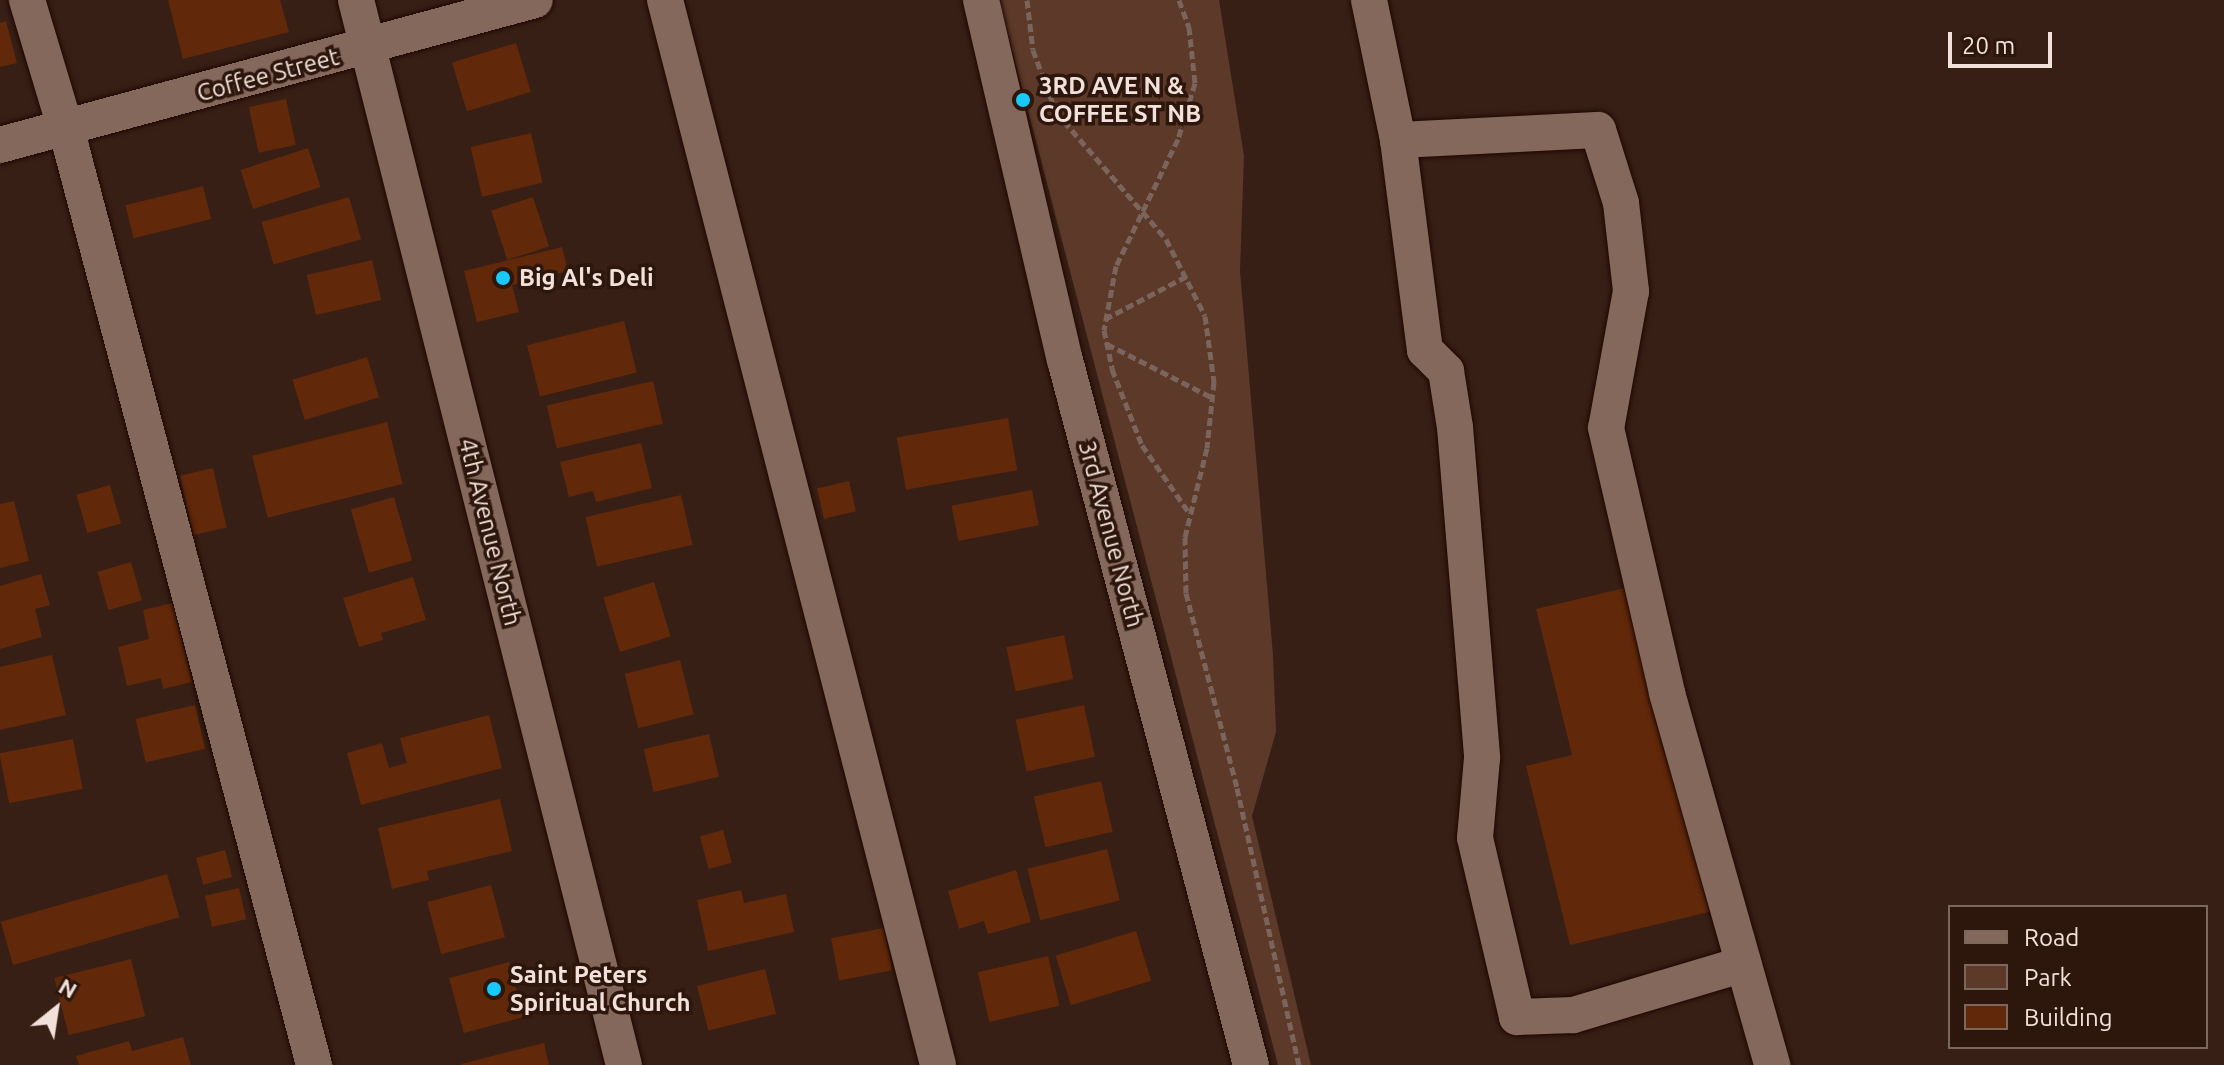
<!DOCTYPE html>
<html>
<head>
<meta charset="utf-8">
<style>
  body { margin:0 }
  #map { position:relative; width:2224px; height:1065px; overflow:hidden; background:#371f15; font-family:Ubuntu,sans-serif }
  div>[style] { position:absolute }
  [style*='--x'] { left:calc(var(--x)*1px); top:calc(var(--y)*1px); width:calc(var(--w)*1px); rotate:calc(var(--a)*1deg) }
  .green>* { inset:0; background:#5c3929 }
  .building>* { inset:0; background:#61280a; transform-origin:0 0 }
  .path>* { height:5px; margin-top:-2.5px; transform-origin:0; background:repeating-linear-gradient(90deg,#7a645b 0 8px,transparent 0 12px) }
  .roads { filter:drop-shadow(0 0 2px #1e0802) drop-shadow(0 0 2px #1e0802) }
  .minor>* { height:36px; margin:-18px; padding:0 18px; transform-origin:18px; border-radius:18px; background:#85685c }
  .dots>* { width:22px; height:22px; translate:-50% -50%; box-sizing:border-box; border:4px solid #2d160c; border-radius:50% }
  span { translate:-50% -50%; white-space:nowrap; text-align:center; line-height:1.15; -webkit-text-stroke:7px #2d160c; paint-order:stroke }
  .street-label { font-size:24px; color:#f2e1da }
  .poi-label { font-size:24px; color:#f2e1da; font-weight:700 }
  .left { translate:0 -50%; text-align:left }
  .legend { position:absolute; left:1948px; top:905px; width:260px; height:144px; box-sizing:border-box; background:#2d160c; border:2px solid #7c675e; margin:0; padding:10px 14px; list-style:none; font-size:24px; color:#f2e1da }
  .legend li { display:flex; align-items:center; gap:16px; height:40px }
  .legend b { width:40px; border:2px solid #7c675e }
  .north { position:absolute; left:16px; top:969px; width:80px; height:80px; -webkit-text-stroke:6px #2d160c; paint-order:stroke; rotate:30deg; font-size:22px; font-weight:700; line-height:32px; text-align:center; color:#f2e1da }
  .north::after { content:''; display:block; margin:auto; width:28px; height:36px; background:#f2e1da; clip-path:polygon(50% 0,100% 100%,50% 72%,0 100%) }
  .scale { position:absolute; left:1948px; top:32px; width:104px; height:36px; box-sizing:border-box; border:4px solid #f2e1da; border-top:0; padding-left:10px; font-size:24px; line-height:28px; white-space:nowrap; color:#f2e1da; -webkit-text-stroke:6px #2d160c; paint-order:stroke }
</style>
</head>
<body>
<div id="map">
  <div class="green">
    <div style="clip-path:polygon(999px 0,1219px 0,1244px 156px,1240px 271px,1273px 655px,1276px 732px,1252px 816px,1311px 1065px,1278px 1065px)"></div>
  </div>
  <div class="building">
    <div style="clip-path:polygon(168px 0,280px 0,289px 32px,183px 59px)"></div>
    <div style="clip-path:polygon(6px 21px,17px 63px,0 67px,0 23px)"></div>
    <div style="left:516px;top:43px;width:51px;height:67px;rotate:73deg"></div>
    <div style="left:286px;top:99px;width:47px;height:38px;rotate:78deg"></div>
    <div style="left:531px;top:133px;width:51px;height:62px;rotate:77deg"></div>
    <div style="left:308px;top:148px;width:41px;height:71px;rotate:72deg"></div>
    <div style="left:203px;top:186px;width:34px;height:80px;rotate:76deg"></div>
    <div style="left:349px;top:197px;width:44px;height:91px;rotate:74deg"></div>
    <div style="left:533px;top:197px;width:52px;height:44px;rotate:72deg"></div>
    <div style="clip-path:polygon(562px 247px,568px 271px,512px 285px,519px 312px,477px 322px,464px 271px)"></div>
    <div style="left:372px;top:260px;width:41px;height:67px;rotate:77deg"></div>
    <div style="left:624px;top:321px;width:53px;height:100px;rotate:76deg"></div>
    <div style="left:367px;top:357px;width:42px;height:78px;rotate:73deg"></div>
    <div style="left:653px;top:381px;width:44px;height:109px;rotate:77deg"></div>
    <div style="left:1008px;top:418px;width:53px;height:113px;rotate:80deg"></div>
    <div style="left:387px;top:422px;width:64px;height:139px;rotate:76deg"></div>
    <div style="clip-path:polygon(641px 443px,652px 488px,596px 502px,593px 491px,569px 497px,560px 462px)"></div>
    <div style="left:213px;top:468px;width:61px;height:34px;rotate:77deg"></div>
    <div style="left:849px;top:481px;width:31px;height:33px;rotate:77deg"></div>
    <div style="left:110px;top:485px;width:40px;height:35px;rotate:74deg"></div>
    <div style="left:1032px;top:490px;width:36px;height:82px;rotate:79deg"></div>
    <div style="left:681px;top:495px;width:51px;height:98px;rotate:77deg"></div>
    <div style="left:394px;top:497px;width:66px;height:45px;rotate:74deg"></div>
    <div style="clip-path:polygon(14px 501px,29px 561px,0 568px,0 504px)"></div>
    <div style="left:131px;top:562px;width:40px;height:35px;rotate:74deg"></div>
    <div style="clip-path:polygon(41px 574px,50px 605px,35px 609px,42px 637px,0 649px,0 586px)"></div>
    <div style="clip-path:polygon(413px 577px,426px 620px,381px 633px,383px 640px,359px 647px,343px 598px)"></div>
    <div style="left:654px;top:582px;width:57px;height:53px;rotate:73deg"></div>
    <div style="clip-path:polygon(1629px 587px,1709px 912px,1570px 945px,1526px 766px,1572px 755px,1536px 609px)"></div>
    <div style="clip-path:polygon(173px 603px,192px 682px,163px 689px,161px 678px,127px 686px,118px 647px,149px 639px,143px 610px)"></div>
    <div style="left:1064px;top:635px;width:45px;height:59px;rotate:78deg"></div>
    <div style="clip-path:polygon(52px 655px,66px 715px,0 730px,0 667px)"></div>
    <div style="left:680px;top:660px;width:56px;height:57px;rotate:76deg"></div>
    <div style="left:195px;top:705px;width:45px;height:61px;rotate:77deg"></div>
    <div style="left:1084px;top:705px;width:53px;height:70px;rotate:78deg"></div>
    <div style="clip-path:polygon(489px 715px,502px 768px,361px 805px,347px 753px,382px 743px,389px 768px,407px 763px,400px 738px)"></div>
    <div style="left:709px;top:734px;width:44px;height:67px;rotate:77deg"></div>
    <div style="left:73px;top:739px;width:51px;height:75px;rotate:79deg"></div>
    <div style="left:1101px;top:781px;width:52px;height:69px;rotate:77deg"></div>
    <div style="clip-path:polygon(500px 799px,512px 851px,427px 871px,429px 880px,392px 889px,378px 828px)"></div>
    <div style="left:723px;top:830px;width:34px;height:24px;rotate:75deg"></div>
    <div style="left:1107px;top:849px;width:53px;height:82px;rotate:76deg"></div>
    <div style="left:225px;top:850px;width:28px;height:30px;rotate:75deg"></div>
    <div style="clip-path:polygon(1016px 870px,1031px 922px,988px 934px,984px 921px,959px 929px,948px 891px)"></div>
    <div style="left:167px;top:874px;width:45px;height:173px;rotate:74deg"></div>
    <div style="left:491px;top:885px;width:54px;height:66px;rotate:75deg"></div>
    <div style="left:239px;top:888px;width:32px;height:35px;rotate:77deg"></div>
    <div style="clip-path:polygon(741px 890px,744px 903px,786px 894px,794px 932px,708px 951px,697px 900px)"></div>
    <div style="left:884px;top:928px;width:43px;height:54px;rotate:79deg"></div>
    <div style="left:1136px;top:931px;width:52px;height:84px;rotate:73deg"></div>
    <div style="left:1048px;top:956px;width:51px;height:72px;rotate:77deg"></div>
    <div style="left:131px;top:959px;width:59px;height:79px;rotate:76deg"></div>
    <div style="left:509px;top:962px;width:57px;height:62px;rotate:75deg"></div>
    <div style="left:765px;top:969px;width:46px;height:70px;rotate:76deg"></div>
    <div style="clip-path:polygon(183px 1037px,191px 1065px,79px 1065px,76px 1056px,129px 1041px,132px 1051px)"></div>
    <div style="clip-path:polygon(544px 1043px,549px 1065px,461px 1065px,461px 1064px)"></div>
  </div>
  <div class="path">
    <div style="--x:1027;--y:0;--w:50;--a:83.2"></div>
    <div style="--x:1033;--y:50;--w:66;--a:69.6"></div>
    <div style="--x:1056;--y:112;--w:168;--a:49.1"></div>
    <div style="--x:1166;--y:239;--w:86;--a:63.1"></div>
    <div style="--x:1205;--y:316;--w:67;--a:82.2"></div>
    <div style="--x:1214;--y:382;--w:66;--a:96.1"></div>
    <div style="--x:1207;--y:448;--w:92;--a:103.9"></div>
    <div style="--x:1185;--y:537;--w:56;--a:89"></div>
    <div style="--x:1186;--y:593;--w:202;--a:75.3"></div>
    <div style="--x:1237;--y:788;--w:284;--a:77.4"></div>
    <div style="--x:1179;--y:0;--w:29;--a:70"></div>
    <div style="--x:1189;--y:27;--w:56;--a:83.9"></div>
    <div style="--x:1195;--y:83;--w:59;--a:106.9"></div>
    <div style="--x:1178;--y:139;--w:141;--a:116"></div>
    <div style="--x:1116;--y:266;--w:65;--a:100.6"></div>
    <div style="--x:1104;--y:330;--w:40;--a:78"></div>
    <div style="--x:1112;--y:369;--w:82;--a:68.5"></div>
    <div style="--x:1142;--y:445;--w:84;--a:55.2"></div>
    <div style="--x:1105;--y:319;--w:93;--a:-27.7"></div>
    <div style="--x:1107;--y:344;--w:119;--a:27"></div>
  </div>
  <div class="roads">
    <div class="minor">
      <div style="--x:27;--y:0;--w:153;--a:73.3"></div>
      <div style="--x:71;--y:147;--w:950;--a:75.17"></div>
      <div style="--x:356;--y:0;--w:1098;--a:75.88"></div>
      <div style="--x:665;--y:0;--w:1099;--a:75.62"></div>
      <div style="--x:981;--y:0;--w:370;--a:76.9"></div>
      <div style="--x:1065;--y:360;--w:729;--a:75.22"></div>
      <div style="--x:1369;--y:0;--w:143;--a:78.3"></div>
      <div style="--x:1398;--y:140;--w:200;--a:-2.9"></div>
      <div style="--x:1598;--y:130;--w:77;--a:72.5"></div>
      <div style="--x:1621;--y:203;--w:89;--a:83.5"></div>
      <div style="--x:1631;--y:291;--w:139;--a:100.3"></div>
      <div style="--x:1606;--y:428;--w:272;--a:77"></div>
      <div style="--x:1667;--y:693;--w:387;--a:74.2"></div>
      <div style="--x:1398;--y:140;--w:212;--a:82.7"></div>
      <div style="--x:1425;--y:350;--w:30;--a:45"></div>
      <div style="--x:1446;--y:371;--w:57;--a:80.9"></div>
      <div style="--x:1455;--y:427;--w:332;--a:85.3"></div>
      <div style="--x:1482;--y:758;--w:80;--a:95"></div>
      <div style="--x:1475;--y:838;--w:184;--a:76.8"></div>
      <div style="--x:1517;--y:1017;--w:56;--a:-2"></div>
      <div style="--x:1573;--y:1015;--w:178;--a:-16.6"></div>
      <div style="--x:0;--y:145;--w:554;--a:-15.16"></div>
    </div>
  </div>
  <div class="dots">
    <div style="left:1023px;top:100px;background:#17cafb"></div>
    <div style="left:503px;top:278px;background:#17cafb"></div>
    <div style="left:494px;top:989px;background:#17cafb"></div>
  </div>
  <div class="street-label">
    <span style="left:268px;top:75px;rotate:-15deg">Coffee Street</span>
    <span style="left:490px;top:532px;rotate:76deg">4th Avenue North</span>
    <span style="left:1111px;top:534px;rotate:75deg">3rd Avenue North</span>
  </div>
  <div class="poi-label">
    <span class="left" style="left:1039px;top:100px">3RD AVE N &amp;<br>COFFEE ST NB</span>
    <span class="left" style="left:519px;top:278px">Big Al's Deli</span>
    <span class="left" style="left:510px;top:989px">Saint Peters<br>Spiritual Church</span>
  </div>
  <ul class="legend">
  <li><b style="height:10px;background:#85685c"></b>Road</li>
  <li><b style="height:22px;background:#5c3929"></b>Park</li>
  <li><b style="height:22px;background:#61280a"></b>Building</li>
  </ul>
  <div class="north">N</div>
  <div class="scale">20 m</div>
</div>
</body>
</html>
